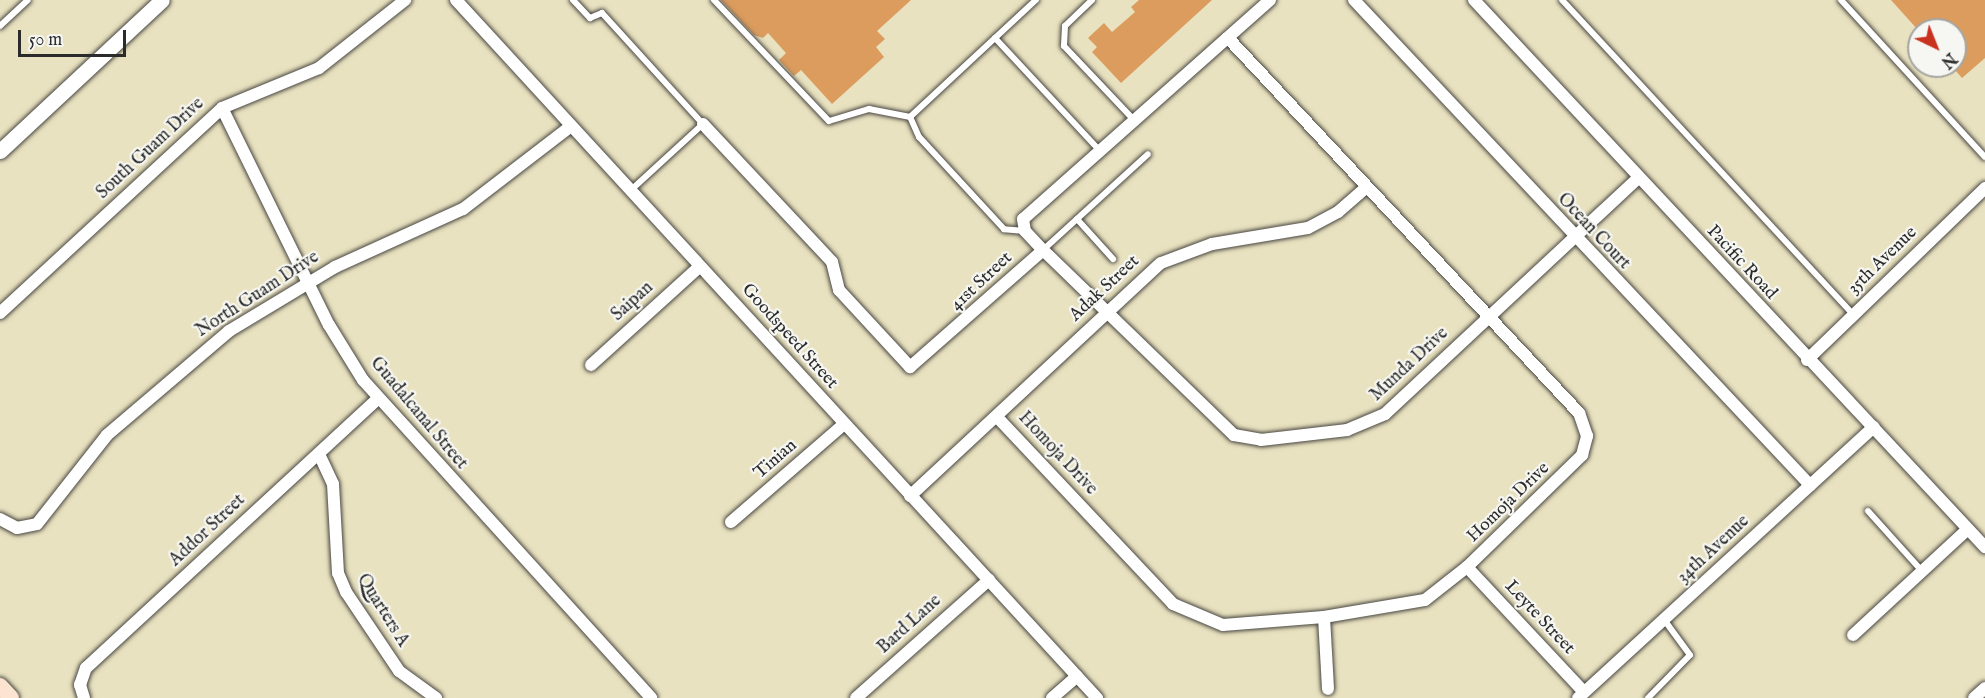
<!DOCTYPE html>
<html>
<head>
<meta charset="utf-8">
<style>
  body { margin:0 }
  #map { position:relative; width:1985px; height:698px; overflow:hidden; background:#e9e2c0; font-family:"IM FELL English",serif }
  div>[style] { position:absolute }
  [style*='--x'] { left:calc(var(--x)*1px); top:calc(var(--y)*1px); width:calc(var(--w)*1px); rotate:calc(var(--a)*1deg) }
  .building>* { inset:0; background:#db9c5e }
  .roads { filter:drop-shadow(0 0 2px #484641) drop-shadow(0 0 2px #484641) }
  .service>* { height:6px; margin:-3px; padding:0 3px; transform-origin:3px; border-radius:3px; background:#fff }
  .minor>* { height:12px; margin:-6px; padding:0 6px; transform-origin:6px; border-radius:6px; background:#fff }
  .tertiary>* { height:15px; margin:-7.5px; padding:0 7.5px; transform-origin:7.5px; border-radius:7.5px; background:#fff }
  .secondary>* { height:16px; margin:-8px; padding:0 8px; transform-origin:8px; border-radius:8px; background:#fde4d1 }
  span { translate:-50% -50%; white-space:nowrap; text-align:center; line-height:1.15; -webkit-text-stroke:4.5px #f6f6f2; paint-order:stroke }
  .street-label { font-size:18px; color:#2b2b2b }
  .north { position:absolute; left:1907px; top:18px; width:60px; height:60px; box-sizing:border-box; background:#f6f6f2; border:2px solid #a5a5a2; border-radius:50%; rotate:137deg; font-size:16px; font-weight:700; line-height:24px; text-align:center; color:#2b2b2b }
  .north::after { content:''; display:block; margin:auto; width:21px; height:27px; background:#c8321e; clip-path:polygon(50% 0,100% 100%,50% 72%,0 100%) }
  .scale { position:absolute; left:18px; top:30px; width:108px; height:27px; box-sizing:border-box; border:3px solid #2b2b2b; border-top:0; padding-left:8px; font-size:18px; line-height:21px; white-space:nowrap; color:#2b2b2b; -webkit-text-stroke:4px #f6f6f2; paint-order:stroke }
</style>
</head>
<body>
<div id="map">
  <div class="building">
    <div style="clip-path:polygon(721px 0,911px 0,877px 31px,885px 39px,876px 47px,884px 57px,832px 104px,801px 70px,794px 76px,779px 60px,786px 53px,768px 33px,763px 38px,754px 35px)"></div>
    <div style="clip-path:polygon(1139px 0,1212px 0,1121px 83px,1092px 52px,1097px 47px,1088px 38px,1104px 23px,1112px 32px,1135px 12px,1131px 7px)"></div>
    <div style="clip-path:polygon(1891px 0,1985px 0,1985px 58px,1962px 78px,1955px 70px,1955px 30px,1918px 30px)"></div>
  </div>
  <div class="roads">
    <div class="service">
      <div style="--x:573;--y:0;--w:25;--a:47"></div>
      <div style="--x:590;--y:18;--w:13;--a:-23"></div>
      <div style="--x:602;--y:13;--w:150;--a:47.7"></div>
      <div style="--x:703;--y:124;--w:98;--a:137.5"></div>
      <div style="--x:714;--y:0;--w:167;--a:46.5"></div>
      <div style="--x:829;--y:121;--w:42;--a:-16.7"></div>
      <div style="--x:869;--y:109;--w:42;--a:11"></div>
      <div style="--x:1092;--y:0;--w:37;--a:136"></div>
      <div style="--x:1065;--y:26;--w:20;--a:93"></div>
      <div style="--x:1064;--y:46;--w:102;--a:46.6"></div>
      <div style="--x:1562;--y:0;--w:428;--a:47.2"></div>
      <div style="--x:1841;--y:0;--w:213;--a:47.5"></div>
      <div style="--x:0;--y:26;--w:38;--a:-43"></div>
      <div style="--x:995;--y:38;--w:153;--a:47.1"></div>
      <div style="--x:1077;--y:219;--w:54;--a:48"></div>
      <div style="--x:1025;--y:231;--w:21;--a:-175"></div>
      <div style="--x:1004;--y:229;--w:125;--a:-132.7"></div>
      <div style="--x:919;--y:137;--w:22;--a:-114"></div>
      <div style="--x:910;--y:117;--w:172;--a:-42.9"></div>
      <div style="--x:1043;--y:250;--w:142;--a:-42.4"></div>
      <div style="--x:1868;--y:511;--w:81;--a:48"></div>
      <div style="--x:1648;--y:698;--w:60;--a:-45.7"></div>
      <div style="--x:1690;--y:655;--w:42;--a:-126.3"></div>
    </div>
    <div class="minor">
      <div style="--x:456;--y:0;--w:948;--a:47.44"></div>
      <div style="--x:1270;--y:0;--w:330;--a:138.4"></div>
      <div style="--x:1023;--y:219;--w:12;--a:81"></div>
      <div style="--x:1025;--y:231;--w:26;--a:47"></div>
      <div style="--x:1043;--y:250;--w:266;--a:44.1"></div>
      <div style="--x:1234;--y:435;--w:27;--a:10"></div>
      <div style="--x:1261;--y:440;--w:87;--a:-6.6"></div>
      <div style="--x:1347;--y:430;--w:41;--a:-22.8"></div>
      <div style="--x:1385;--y:414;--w:346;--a:-43"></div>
      <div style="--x:1354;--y:0;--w:666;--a:46.77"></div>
      <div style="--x:1474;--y:0;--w:749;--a:46.95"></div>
      <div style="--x:222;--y:108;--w:242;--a:63.8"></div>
      <div style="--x:329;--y:325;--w:65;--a:58.3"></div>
      <div style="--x:363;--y:380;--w:429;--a:47.8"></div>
      <div style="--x:703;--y:124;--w:189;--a:46.9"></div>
      <div style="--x:832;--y:262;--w:29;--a:76"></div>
      <div style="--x:839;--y:290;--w:105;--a:47.3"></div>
      <div style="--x:910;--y:367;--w:177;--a:-41.3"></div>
      <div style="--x:0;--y:313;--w:302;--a:-42.7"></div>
      <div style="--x:222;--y:108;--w:105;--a:-22.4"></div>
      <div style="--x:319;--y:68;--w:110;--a:-38.3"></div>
      <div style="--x:1807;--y:360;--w:248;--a:-44"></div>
      <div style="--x:591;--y:365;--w:147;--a:-42.2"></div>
      <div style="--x:997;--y:417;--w:257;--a:46.7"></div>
      <div style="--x:1173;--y:604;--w:54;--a:22.8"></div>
      <div style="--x:1223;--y:625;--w:101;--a:-4.5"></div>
      <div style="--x:1324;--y:617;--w:102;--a:-9.6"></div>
      <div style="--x:1425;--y:600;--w:53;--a:-38.2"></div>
      <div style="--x:1467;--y:567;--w:161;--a:-44.2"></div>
      <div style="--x:1582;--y:455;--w:20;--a:-75"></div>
      <div style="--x:1587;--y:436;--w:24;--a:-109"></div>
      <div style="--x:1579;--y:413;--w:514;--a:-133.11"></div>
      <div style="--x:319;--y:454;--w:33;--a:65"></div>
      <div style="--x:333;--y:484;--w:89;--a:86.8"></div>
      <div style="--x:338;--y:573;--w:21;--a:67"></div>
      <div style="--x:346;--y:592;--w:95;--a:56.1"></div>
      <div style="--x:399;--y:671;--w:46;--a:36.1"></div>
      <div style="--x:910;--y:496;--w:342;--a:-42.9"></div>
      <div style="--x:1161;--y:263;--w:54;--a:-20.4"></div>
      <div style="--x:1212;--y:244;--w:97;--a:-9.5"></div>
      <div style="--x:1308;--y:228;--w:34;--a:-28"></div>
      <div style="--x:1338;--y:212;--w:38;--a:-41"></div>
      <div style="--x:0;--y:519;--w:19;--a:28"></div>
      <div style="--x:17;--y:528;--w:20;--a:-11"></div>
      <div style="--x:37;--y:524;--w:113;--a:-51.8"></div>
      <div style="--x:107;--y:435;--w:160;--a:-40.4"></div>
      <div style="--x:229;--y:331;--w:124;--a:-31.1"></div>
      <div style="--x:335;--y:267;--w:141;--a:-24.4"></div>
      <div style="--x:463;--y:209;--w:136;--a:-37.5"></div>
      <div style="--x:731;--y:522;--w:150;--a:-40.9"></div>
      <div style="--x:1467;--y:567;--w:171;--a:46.9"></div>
      <div style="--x:1324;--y:617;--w:72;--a:86.8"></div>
      <div style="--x:1853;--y:635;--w:156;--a:-42.7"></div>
      <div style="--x:84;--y:698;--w:14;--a:-107"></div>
      <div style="--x:80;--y:685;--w:18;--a:-71"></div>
      <div style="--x:86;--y:668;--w:397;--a:-42.7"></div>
      <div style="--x:856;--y:698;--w:178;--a:-41.6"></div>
      <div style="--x:1052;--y:698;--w:33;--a:-41"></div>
      <div style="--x:1578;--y:698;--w:401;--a:-42.5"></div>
      <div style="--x:1974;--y:698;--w:15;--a:-42"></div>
    </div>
    <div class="tertiary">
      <div style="--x:0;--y:151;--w:221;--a:-43"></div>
    </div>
    <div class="secondary">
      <div style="--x:0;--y:686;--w:16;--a:47"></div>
    </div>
  </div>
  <div class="street-label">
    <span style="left:151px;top:149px;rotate:-43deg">South Guam Drive</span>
    <span style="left:1593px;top:232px;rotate:47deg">Ocean Court</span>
    <span style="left:1883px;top:261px;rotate:-44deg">35th Avenue</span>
    <span style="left:1741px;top:263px;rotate:47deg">Pacific Road</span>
    <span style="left:982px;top:282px;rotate:-43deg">41st Street</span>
    <span style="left:1105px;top:289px;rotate:-43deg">Adak Street</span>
    <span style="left:258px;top:295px;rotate:-33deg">North Guam Drive</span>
    <span style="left:633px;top:302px;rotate:-42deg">Saipan</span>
    <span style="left:789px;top:337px;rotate:48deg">Goodspeed Street</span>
    <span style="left:1410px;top:365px;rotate:-43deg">Munda Drive</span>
    <span style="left:418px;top:414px;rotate:50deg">Guadalcanal Street</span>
    <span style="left:1057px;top:454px;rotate:47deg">Homoja Drive</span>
    <span style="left:776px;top:460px;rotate:-41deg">Tinian</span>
    <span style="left:1509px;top:503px;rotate:-44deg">Homoja Drive</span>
    <span style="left:208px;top:531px;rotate:-43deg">Addor Street</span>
    <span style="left:1714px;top:550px;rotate:-43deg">34th Avenue</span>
    <span style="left:382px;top:611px;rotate:58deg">Quarters A</span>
    <span style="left:1539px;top:618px;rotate:47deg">Leyte Street</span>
    <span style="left:910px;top:625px;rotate:-42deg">Bard Lane</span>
  </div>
  <div class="north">N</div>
  <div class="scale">50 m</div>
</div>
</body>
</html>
